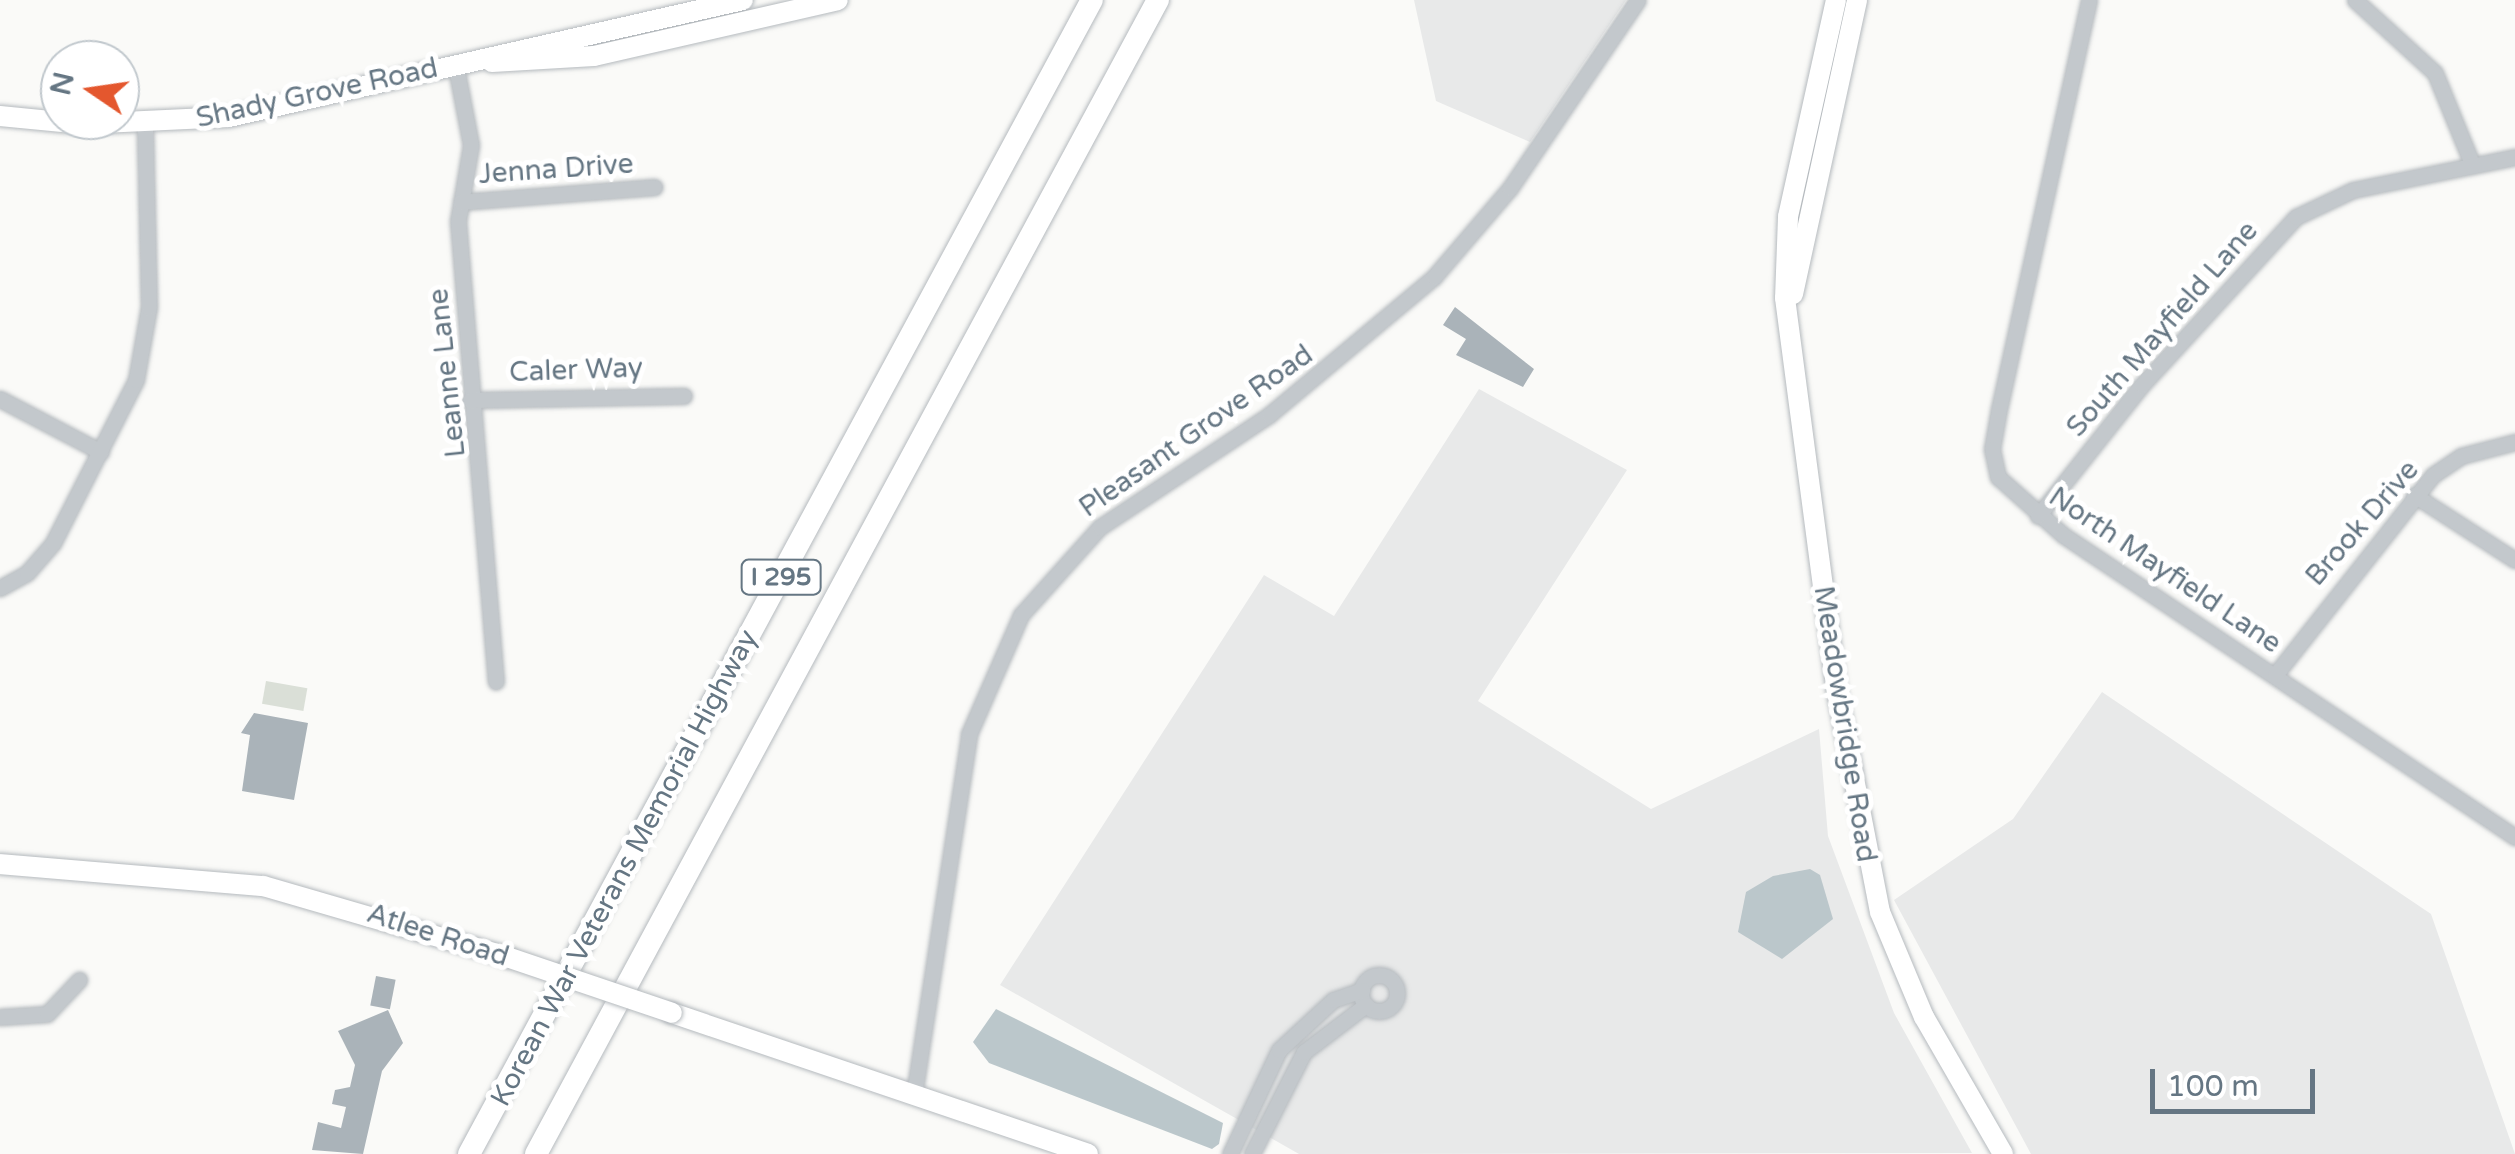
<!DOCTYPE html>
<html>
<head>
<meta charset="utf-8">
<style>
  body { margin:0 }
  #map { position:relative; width:2515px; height:1154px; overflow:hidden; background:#fafaf8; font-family:"Varela Round",sans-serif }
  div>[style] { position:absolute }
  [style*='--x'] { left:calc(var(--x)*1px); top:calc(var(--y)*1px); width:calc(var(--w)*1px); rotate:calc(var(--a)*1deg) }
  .built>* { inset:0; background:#e8e9e9 }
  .green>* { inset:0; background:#dadfd7; transform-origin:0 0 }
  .water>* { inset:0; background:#bbc7cb }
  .building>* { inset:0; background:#aab3b9; transform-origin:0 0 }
  .roads { filter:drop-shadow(0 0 2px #b5babe) drop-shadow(0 0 2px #b5babe) }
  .minor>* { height:15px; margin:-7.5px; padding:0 7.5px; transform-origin:7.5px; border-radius:7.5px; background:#c3c8cc }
  .minor>.ring { margin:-7.5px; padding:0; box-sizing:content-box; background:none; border:15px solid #c3c8cc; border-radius:50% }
  .major>* { height:20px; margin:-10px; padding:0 10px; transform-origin:10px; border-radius:10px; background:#fff }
  .highway>* { height:22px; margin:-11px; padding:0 11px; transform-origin:11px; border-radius:11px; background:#fff }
  .bridges { filter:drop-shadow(0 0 2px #b5babe) drop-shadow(0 0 2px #b5babe) }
  .major-bridge>* { height:20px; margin:-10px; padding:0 10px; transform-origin:10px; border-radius:10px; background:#fff }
  span { translate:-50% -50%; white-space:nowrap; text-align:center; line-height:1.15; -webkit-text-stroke:10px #fff; paint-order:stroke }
  .shield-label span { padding:2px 8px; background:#fff; border:2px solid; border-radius:8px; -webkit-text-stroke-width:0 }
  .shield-label { font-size:25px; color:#657683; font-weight:700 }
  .street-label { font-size:28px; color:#657683 }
  .north { position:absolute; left:40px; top:40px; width:100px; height:100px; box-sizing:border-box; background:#fff; border:2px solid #c1c8cd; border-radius:50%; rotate:283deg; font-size:28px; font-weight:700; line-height:40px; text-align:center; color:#657683 }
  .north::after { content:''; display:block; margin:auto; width:35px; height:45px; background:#e4572e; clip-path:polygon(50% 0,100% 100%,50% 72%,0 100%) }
  .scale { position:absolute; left:2150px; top:1069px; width:165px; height:45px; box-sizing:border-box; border:5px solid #657683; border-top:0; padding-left:12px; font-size:30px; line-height:35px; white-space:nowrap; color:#657683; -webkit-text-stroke:8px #fff; paint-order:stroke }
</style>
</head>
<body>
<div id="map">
  <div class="built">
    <div style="clip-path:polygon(1414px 0,1626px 0,1530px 142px,1436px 101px)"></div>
    <div style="clip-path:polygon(1479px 389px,1627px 470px,1478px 701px,1651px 809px,1819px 729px,1828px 836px,1894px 1013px,1972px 1153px,1299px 1154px,1000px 985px,1264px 575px,1334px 616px)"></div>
    <div style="clip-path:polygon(2102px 692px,2431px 914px,2515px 1154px,2031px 1154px,1894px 900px,2013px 819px)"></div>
  </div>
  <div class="green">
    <div style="left:266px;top:681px;width:42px;height:23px;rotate:10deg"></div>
  </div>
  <div class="water">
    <div style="clip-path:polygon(1810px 869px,1820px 875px,1833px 919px,1782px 959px,1738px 932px,1746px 892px,1773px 876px)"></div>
    <div style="clip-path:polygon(996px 1009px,1223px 1123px,1219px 1144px,1212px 1149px,989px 1063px,973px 1042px)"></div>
  </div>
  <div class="building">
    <div style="clip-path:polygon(1455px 307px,1534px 369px,1523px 387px,1456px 355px,1466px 339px,1443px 325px)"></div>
    <div style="clip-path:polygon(254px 713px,308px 723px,294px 800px,242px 791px,250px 735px,241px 733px)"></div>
    <div style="left:376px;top:976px;width:20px;height:30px;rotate:11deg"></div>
    <div style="clip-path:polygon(388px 1010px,403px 1043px,382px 1071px,363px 1154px,312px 1150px,318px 1122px,341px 1128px,346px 1107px,332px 1104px,335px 1090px,350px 1087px,355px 1065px,338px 1031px)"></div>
  </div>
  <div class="roads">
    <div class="minor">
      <div style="--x:2089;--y:0;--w:419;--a:102.4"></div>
      <div style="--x:1999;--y:409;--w:41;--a:99.9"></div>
      <div style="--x:1992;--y:449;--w:29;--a:78"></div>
      <div style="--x:1998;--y:477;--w:87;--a:41.7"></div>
      <div style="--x:2063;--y:535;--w:544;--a:33.75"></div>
      <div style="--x:2355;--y:0;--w:108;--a:42.4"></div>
      <div style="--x:2435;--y:73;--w:100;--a:67.8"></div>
      <div style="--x:455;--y:62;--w:85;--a:79.1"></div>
      <div style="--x:471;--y:145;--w:77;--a:99.7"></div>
      <div style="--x:458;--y:221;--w:462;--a:85.3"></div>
      <div style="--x:461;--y:202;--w:194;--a:-4.4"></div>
      <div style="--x:0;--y:399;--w:114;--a:27.7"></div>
      <div style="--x:470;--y:400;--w:214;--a:-1.1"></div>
      <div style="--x:2414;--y:495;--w:120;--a:32.8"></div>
      <div style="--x:2038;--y:516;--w:167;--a:-51.6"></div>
      <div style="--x:2142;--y:385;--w:228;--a:-47.5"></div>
      <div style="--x:2296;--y:217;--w:63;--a:-25.3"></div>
      <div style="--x:2353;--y:190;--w:165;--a:-11.5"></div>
      <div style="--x:0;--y:588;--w:31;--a:-29"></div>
      <div style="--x:27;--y:573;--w:40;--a:-49"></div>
      <div style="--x:53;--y:543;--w:183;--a:-63"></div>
      <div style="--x:136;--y:380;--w:74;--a:-79.9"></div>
      <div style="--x:149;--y:307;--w:183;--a:-91.3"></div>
      <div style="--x:2275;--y:675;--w:255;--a:-51.7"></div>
      <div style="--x:2433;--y:475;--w:34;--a:-34"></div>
      <div style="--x:2461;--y:456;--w:56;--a:-14.5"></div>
      <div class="ring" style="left:1361px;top:975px;width:21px;height:21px"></div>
      <div style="--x:0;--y:1017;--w:47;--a:-3.7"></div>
      <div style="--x:47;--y:1014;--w:47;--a:-46.7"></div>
      <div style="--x:914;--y:1095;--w:365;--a:-81.3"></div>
      <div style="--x:969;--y:734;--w:130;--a:-66.4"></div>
      <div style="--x:1021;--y:615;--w:118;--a:-48.1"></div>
      <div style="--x:1100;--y:527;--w:203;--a:-33.5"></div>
      <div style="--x:1269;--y:415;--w:215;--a:-39.9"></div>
      <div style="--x:1434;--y:277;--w:117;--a:-49.5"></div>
      <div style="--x:1510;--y:188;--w:227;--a:-55.8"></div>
      <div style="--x:1230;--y:1154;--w:115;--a:-64.8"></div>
      <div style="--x:1279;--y:1050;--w:74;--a:-42.8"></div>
      <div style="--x:1333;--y:1000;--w:31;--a:-19"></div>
      <div style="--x:1252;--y:1154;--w:114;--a:-63"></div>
      <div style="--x:1304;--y:1052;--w:78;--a:-37.2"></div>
    </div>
    <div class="major">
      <div style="--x:1836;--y:0;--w:222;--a:102.5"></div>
      <div style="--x:1788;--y:217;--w:81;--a:92.1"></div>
      <div style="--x:1785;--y:298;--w:396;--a:82.5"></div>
      <div style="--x:1837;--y:691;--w:225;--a:79"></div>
      <div style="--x:1880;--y:912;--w:114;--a:67.3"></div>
      <div style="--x:1924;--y:1017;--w:158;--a:60"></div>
      <div style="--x:492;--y:62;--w:102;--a:-3.4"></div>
      <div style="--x:594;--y:56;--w:250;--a:-12.9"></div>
      <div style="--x:0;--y:116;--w:81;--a:5.6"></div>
      <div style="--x:81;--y:124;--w:148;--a:-2.7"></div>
      <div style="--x:229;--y:117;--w:527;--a:-12.82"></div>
      <div style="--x:1793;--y:294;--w:301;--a:-77.7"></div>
      <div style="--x:0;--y:864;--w:264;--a:4.8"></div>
      <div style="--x:263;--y:886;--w:254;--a:16.2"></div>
      <div style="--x:672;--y:1013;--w:439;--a:18.7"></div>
    </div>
    <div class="highway">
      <div style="--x:469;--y:1154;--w:1311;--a:-61.64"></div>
      <div style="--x:536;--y:1154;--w:1311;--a:-61.68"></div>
    </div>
  </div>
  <div class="bridges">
    <div class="major-bridge">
      <div style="--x:507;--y:957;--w:174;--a:18.7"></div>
    </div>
  </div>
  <div class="shield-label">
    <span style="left:781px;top:577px">I 295</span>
  </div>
  <div class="street-label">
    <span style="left:317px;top:93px;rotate:-12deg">Shady Grove Road</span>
    <span style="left:556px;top:169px;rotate:-4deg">Jenna Drive</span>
    <span style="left:2162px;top:329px;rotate:-49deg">South Mayfield Lane</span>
    <span style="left:576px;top:370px;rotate:-2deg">Caler Way</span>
    <span style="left:447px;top:373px;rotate:-96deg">Leanne Lane</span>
    <span style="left:1196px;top:431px;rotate:-35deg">Pleasant Grove Road</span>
    <span style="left:2362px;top:523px;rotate:-49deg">Brook Drive</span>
    <span style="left:2165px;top:570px;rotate:34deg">North Mayfield Lane</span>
    <span style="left:1845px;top:724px;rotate:81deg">Meadowbridge Road</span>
    <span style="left:624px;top:868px;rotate:-62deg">Korean War Veterans Memorial Highway</span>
    <span style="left:438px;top:935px;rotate:18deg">Atlee Road</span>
  </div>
  <div class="north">N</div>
  <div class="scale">100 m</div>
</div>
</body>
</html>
